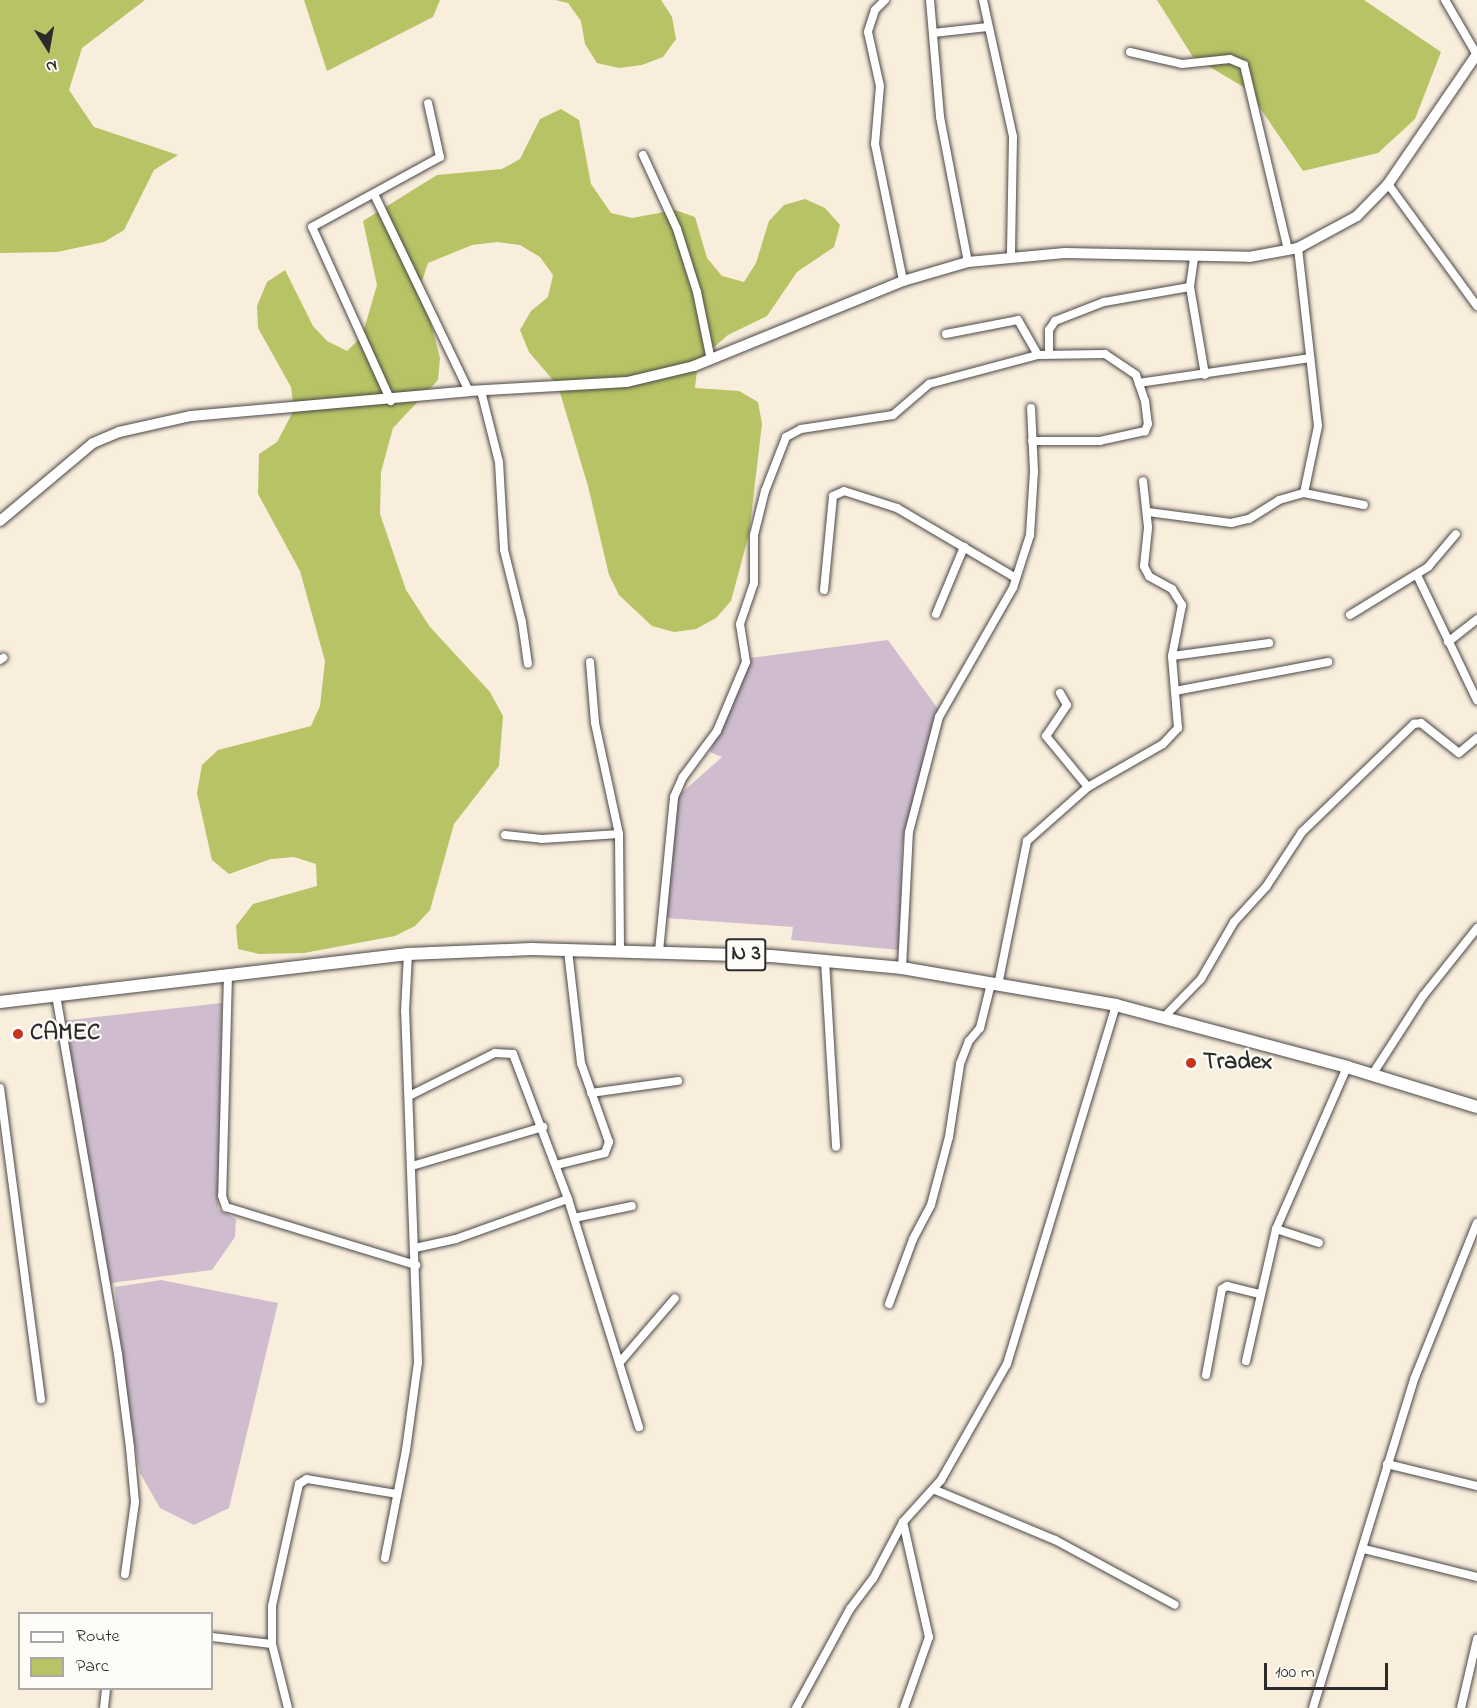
<!DOCTYPE html>
<html>
<head>
<meta charset="utf-8">
<style>
  body { margin:0 }
  #map { position:relative; width:1477px; height:1708px; overflow:hidden; background:#f9eddc; font-family:"Indie Flower",sans-serif }
  div>[style] { position:absolute }
  [style*='--x'] { left:calc(var(--x)*1px); top:calc(var(--y)*1px); width:calc(var(--w)*1px); rotate:calc(var(--a)*1deg) }
  .industrial>* { inset:0; background:#cfbdcf }
  .green>* { inset:0; background:#b7c365 }
  .roads { filter:drop-shadow(0 0 2px #4a4846) drop-shadow(0 0 2px #4a4846) }
  .minor>* { height:8px; margin:-4px; padding:0 4px; transform-origin:4px; border-radius:4px; background:#fff }
  .major>* { height:10px; margin:-5px; padding:0 5px; transform-origin:5px; border-radius:5px; background:#fff }
  .highway>* { height:12px; margin:-6px; padding:0 6px; transform-origin:6px; border-radius:6px; background:#fff }
  .dots>* { width:16px; height:16px; translate:-50% -50%; box-sizing:border-box; border:3px solid #fdfcf7; border-radius:50% }
  span { translate:-50% -50%; white-space:nowrap; text-align:center; line-height:1.15; -webkit-text-stroke:4.5px #fdfcf7; paint-order:stroke }
  .shield-label span { padding:2px 4px; background:#fdfcf7; border:2px solid; border-radius:4px; -webkit-text-stroke-width:0 }
  .shield-label { font-size:22px; color:#2b2b2b; font-weight:700 }
  .poi-label { font-size:24px; color:#2b2b2b; font-weight:700 }
  .left { translate:0 -50%; text-align:left }
  .legend { position:absolute; left:18px; top:1612px; width:195px; height:78px; box-sizing:border-box; background:#fdfcf7; border:2px solid #a9a8a5; margin:0; padding:8px 10px; list-style:none; font-size:18px; color:#2b2b2b }
  .legend li { display:flex; align-items:center; gap:12px; height:30px }
  .legend b { width:30px; border:2px solid #a9a8a5 }
  .north { position:absolute; left:18px; top:18px; width:60px; height:60px; -webkit-text-stroke:4px #fdfcf7; paint-order:stroke; rotate:169deg; font-size:16px; font-weight:700; line-height:24px; text-align:center; color:#2b2b2b }
  .north::after { content:''; display:block; margin:auto; width:21px; height:27px; background:#2b2b2b; clip-path:polygon(50% 0,100% 100%,50% 72%,0 100%) }
  .scale { position:absolute; left:1264px; top:1663px; width:124px; height:27px; box-sizing:border-box; border:3px solid #2b2b2b; border-top:0; padding-left:8px; font-size:18px; line-height:21px; white-space:nowrap; color:#2b2b2b; -webkit-text-stroke:4px #fdfcf7; paint-order:stroke }
</style>
</head>
<body>
<div id="map">
  <div class="industrial">
    <div style="clip-path:polygon(888px 640px,938px 709px,902px 845px,900px 950px,791px 940px,793px 927px,666px 918px,678px 796px,722px 757px,710px 752px,750px 658px)"></div>
    <div style="clip-path:polygon(222px 1003px,218px 1209px,236px 1219px,235px 1237px,212px 1270px,110px 1283px,60px 1021px)"></div>
    <div style="clip-path:polygon(161px 1280px,278px 1303px,229px 1508px,194px 1525px,160px 1508px,140px 1473px,122px 1374px,115px 1287px)"></div>
  </div>
  <div class="green">
    <div style="clip-path:polygon(0 0,145px 0,82px 48px,69px 90px,94px 127px,178px 155px,154px 170px,124px 230px,104px 242px,57px 252px,0 253px)"></div>
    <div style="clip-path:polygon(304px 0,440px 0,433px 17px,327px 71px)"></div>
    <div style="clip-path:polygon(555px 0,661px 0,672px 17px,676px 39px,663px 57px,642px 65px,619px 68px,597px 63px,585px 44px,581px 21px,568px 3px)"></div>
    <div style="clip-path:polygon(1157px 0,1364px 0,1441px 52px,1415px 119px,1378px 153px,1303px 171px,1247px 89px,1193px 57px)"></div>
    <div style="clip-path:polygon(561px 109px,579px 120px,591px 184px,611px 213px,632px 218px,675px 210px,695px 217px,707px 258px,722px 276px,744px 282px,756px 263px,769px 221px,784px 205px,805px 199px,825px 208px,840px 225px,834px 247px,797px 272px,767px 316px,728px 335px,698px 361px,695px 388px,739px 391px,758px 402px,762px 424px,749px 534px,731px 601px,716px 618px,696px 629px,674px 632px,652px 626px,619px 595px,609px 575px,588px 486px,558px 386px,529px 352px,520px 330px,531px 311px,548px 297px,553px 275px,540px 257px,520px 245px,497px 242px,472px 245px,428px 263px,421px 284px,440px 358px,438px 380px,393px 428px,381px 472px,380px 514px,406px 590px,430px 627px,490px 692px,503px 716px,499px 766px,454px 824px,430px 910px,415px 926px,395px 936px,304px 953px,259px 954px,238px 949px,236px 926px,253px 904px,317px 886px,316px 864px,294px 857px,271px 859px,229px 874px,212px 860px,197px 793px,202px 765px,218px 750px,311px 726px,320px 706px,325px 661px,300px 571px,258px 494px,259px 454px,277px 442px,294px 410px,291px 387px,258px 328px,257px 306px,267px 282px,285px 270px,313px 326px,327px 341px,347px 351px,362px 336px,377px 285px,363px 221px,437px 175px,502px 169px,520px 159px,540px 119px)"></div>
  </div>
  <div class="roads">
    <div class="minor">
      <div style="--x:885;--y:0;--w:14;--a:135"></div>
      <div style="--x:875;--y:10;--w:23;--a:108"></div>
      <div style="--x:868;--y:32;--w:55;--a:77.5"></div>
      <div style="--x:880;--y:86;--w:58;--a:94.9"></div>
      <div style="--x:875;--y:144;--w:140;--a:78.4"></div>
      <div style="--x:930;--y:0;--w:117;--a:85.1"></div>
      <div style="--x:940;--y:117;--w:148;--a:79.1"></div>
      <div style="--x:983;--y:0;--w:140;--a:77.6"></div>
      <div style="--x:1013;--y:137;--w:119;--a:91"></div>
      <div style="--x:1445;--y:0;--w:64;--a:59.8"></div>
      <div style="--x:933;--y:33;--w:55;--a:-6.2"></div>
      <div style="--x:1130;--y:52;--w:53;--a:13"></div>
      <div style="--x:1182;--y:64;--w:48;--a:-5.9"></div>
      <div style="--x:1230;--y:59;--w:15;--a:23"></div>
      <div style="--x:1244;--y:65;--w:190;--a:76.6"></div>
      <div style="--x:643;--y:155;--w:81;--a:65.3"></div>
      <div style="--x:677;--y:229;--w:66;--a:72.4"></div>
      <div style="--x:697;--y:292;--w:69;--a:78.4"></div>
      <div style="--x:1388;--y:184;--w:151;--a:53.9"></div>
      <div style="--x:374;--y:194;--w:219;--a:64.3"></div>
      <div style="--x:1298;--y:248;--w:179;--a:83.6"></div>
      <div style="--x:1318;--y:426;--w:68;--a:101.8"></div>
      <div style="--x:1194;--y:258;--w:29;--a:98"></div>
      <div style="--x:1190;--y:287;--w:89;--a:80.3"></div>
      <div style="--x:946;--y:334;--w:73;--a:-11"></div>
      <div style="--x:1018;--y:320;--w:40;--a:60.3"></div>
      <div style="--x:1049;--y:354;--w:24;--a:-90"></div>
      <div style="--x:1049;--y:330;--w:11;--a:-56"></div>
      <div style="--x:1055;--y:321;--w:53;--a:-21.2"></div>
      <div style="--x:1104;--y:302;--w:87;--a:-9.9"></div>
      <div style="--x:1139;--y:383;--w:173;--a:-8.3"></div>
      <div style="--x:481;--y:391;--w:73;--a:75.8"></div>
      <div style="--x:499;--y:462;--w:88;--a:86.7"></div>
      <div style="--x:504;--y:550;--w:74;--a:76"></div>
      <div style="--x:522;--y:622;--w:42;--a:81.9"></div>
      <div style="--x:391;--y:401;--w:191;--a:-114.4"></div>
      <div style="--x:312;--y:227;--w:146;--a:-28.7"></div>
      <div style="--x:440;--y:157;--w:55;--a:-102.5"></div>
      <div style="--x:1148;--y:512;--w:84;--a:7.5"></div>
      <div style="--x:1231;--y:523;--w:18;--a:-13"></div>
      <div style="--x:1249;--y:519;--w:36;--a:-32"></div>
      <div style="--x:1279;--y:500;--w:26;--a:-16"></div>
      <div style="--x:1304;--y:493;--w:61;--a:11.3"></div>
      <div style="--x:1417;--y:575;--w:139;--a:64.4"></div>
      <div style="--x:824;--y:590;--w:94;--a:-84.5"></div>
      <div style="--x:833;--y:496;--w:12;--a:-24"></div>
      <div style="--x:844;--y:491;--w:56;--a:17.8"></div>
      <div style="--x:897;--y:508;--w:138;--a:30.5"></div>
      <div style="--x:936;--y:614;--w:73;--a:-67.3"></div>
      <div style="--x:1350;--y:615;--w:92;--a:-31.6"></div>
      <div style="--x:1428;--y:567;--w:43;--a:-49.7"></div>
      <div style="--x:1448;--y:642;--w:37;--a:-38"></div>
      <div style="--x:1172;--y:656;--w:98;--a:-7.6"></div>
      <div style="--x:0;--y:660;--w:4;--a:-34"></div>
      <div style="--x:590;--y:662;--w:61;--a:85.3"></div>
      <div style="--x:595;--y:723;--w:114;--a:77.8"></div>
      <div style="--x:619;--y:834;--w:117;--a:89.5"></div>
      <div style="--x:1175;--y:691;--w:156;--a:-10.7"></div>
      <div style="--x:1060;--y:693;--w:14;--a:60"></div>
      <div style="--x:1067;--y:705;--w:37;--a:124"></div>
      <div style="--x:1046;--y:736;--w:66;--a:50.5"></div>
      <div style="--x:505;--y:835;--w:37;--a:6"></div>
      <div style="--x:542;--y:839;--w:77;--a:-3.7"></div>
      <div style="--x:659;--y:951;--w:155;--a:-84.4"></div>
      <div style="--x:674;--y:797;--w:22;--a:-66"></div>
      <div style="--x:683;--y:777;--w:57;--a:-53.5"></div>
      <div style="--x:717;--y:731;--w:75;--a:-67.2"></div>
      <div style="--x:746;--y:662;--w:38;--a:-99"></div>
      <div style="--x:740;--y:624;--w:43;--a:-71.1"></div>
      <div style="--x:754;--y:583;--w:48;--a:-90"></div>
      <div style="--x:754;--y:535;--w:45;--a:-76"></div>
      <div style="--x:765;--y:491;--w:58;--a:-68.7"></div>
      <div style="--x:786;--y:437;--w:17;--a:-28"></div>
      <div style="--x:801;--y:429;--w:93;--a:-8.7"></div>
      <div style="--x:893;--y:415;--w:48;--a:-40.7"></div>
      <div style="--x:929;--y:384;--w:113;--a:-14.9"></div>
      <div style="--x:1038;--y:355;--w:67;--a:-0.9"></div>
      <div style="--x:1105;--y:354;--w:37;--a:34"></div>
      <div style="--x:1136;--y:375;--w:28;--a:71"></div>
      <div style="--x:1145;--y:401;--w:23;--a:83"></div>
      <div style="--x:1148;--y:424;--w:8;--a:113"></div>
      <div style="--x:1145;--y:431;--w:46;--a:167.5"></div>
      <div style="--x:1100;--y:441;--w:68;--a:180"></div>
      <div style="--x:825;--y:960;--w:187;--a:86.6"></div>
      <div style="--x:902;--y:968;--w:136;--a:-87.1"></div>
      <div style="--x:909;--y:832;--w:119;--a:-75.4"></div>
      <div style="--x:939;--y:717;--w:149;--a:-60.2"></div>
      <div style="--x:1013;--y:588;--w:56;--a:-72.2"></div>
      <div style="--x:1030;--y:535;--w:64;--a:-86.4"></div>
      <div style="--x:1034;--y:471;--w:63;--a:-92.7"></div>
      <div style="--x:228;--y:974;--w:222;--a:91.5"></div>
      <div style="--x:222;--y:1196;--w:12;--a:70"></div>
      <div style="--x:226;--y:1207;--w:199;--a:17"></div>
      <div style="--x:998;--y:985;--w:147;--a:-78.6"></div>
      <div style="--x:1027;--y:841;--w:81;--a:-41.5"></div>
      <div style="--x:1088;--y:787;--w:86;--a:-29.8"></div>
      <div style="--x:1163;--y:744;--w:22;--a:-47"></div>
      <div style="--x:1178;--y:728;--w:72;--a:-94.8"></div>
      <div style="--x:1172;--y:656;--w:52;--a:-78.9"></div>
      <div style="--x:1182;--y:605;--w:19;--a:-122"></div>
      <div style="--x:1172;--y:589;--w:26;--a:-151"></div>
      <div style="--x:1149;--y:576;--w:11;--a:-117"></div>
      <div style="--x:1144;--y:566;--w:39;--a:-84"></div>
      <div style="--x:1148;--y:527;--w:46;--a:-96.2"></div>
      <div style="--x:56;--y:995;--w:364;--a:80.2"></div>
      <div style="--x:118;--y:1354;--w:95;--a:82.7"></div>
      <div style="--x:130;--y:1448;--w:54;--a:84.7"></div>
      <div style="--x:135;--y:1502;--w:73;--a:97.9"></div>
      <div style="--x:1164;--y:1017;--w:53;--a:-45.8"></div>
      <div style="--x:1201;--y:979;--w:66;--a:-59.9"></div>
      <div style="--x:1234;--y:922;--w:47;--a:-47.6"></div>
      <div style="--x:1266;--y:887;--w:66;--a:-56.8"></div>
      <div style="--x:1302;--y:832;--w:156;--a:-44"></div>
      <div style="--x:1414;--y:724;--w:7;--a:-8"></div>
      <div style="--x:1421;--y:723;--w:48;--a:38.3"></div>
      <div style="--x:1459;--y:753;--w:23;--a:-40"></div>
      <div style="--x:1372;--y:1075;--w:94;--a:-57.2"></div>
      <div style="--x:1423;--y:996;--w:87;--a:-51.5"></div>
      <div style="--x:0;--y:1088;--w:314;--a:82.5"></div>
      <div style="--x:591;--y:1093;--w:88;--a:-7.9"></div>
      <div style="--x:409;--y:1096;--w:96;--a:-26.6"></div>
      <div style="--x:495;--y:1053;--w:18;--a:3"></div>
      <div style="--x:513;--y:1054;--w:155;--a:69.2"></div>
      <div style="--x:568;--y:1199;--w:239;--a:72.7"></div>
      <div style="--x:556;--y:1165;--w:50;--a:-13.8"></div>
      <div style="--x:605;--y:1153;--w:12;--a:-70"></div>
      <div style="--x:609;--y:1142;--w:84;--a:-109.5"></div>
      <div style="--x:581;--y:1063;--w:114;--a:-96.6"></div>
      <div style="--x:412;--y:1166;--w:137;--a:-16.6"></div>
      <div style="--x:574;--y:1218;--w:59;--a:-11.7"></div>
      <div style="--x:1276;--y:1229;--w:45;--a:18"></div>
      <div style="--x:415;--y:1248;--w:42;--a:-12.4"></div>
      <div style="--x:456;--y:1239;--w:119;--a:-19.7"></div>
      <div style="--x:889;--y:1304;--w:69;--a:-69.7"></div>
      <div style="--x:913;--y:1239;--w:38;--a:-62"></div>
      <div style="--x:931;--y:1205;--w:70;--a:-75.2"></div>
      <div style="--x:949;--y:1137;--w:74;--a:-81.4"></div>
      <div style="--x:960;--y:1064;--w:25;--a:-69"></div>
      <div style="--x:969;--y:1041;--w:17;--a:-50"></div>
      <div style="--x:980;--y:1028;--w:45;--a:-76"></div>
      <div style="--x:1246;--y:1361;--w:135;--a:-77.2"></div>
      <div style="--x:1276;--y:1229;--w:177;--a:-66.3"></div>
      <div style="--x:620;--y:1362;--w:84;--a:-49.3"></div>
      <div style="--x:1206;--y:1375;--w:87;--a:-79.5"></div>
      <div style="--x:1222;--y:1289;--w:6;--a:-31"></div>
      <div style="--x:1227;--y:1286;--w:33;--a:14"></div>
      <div style="--x:1387;--y:1464;--w:93;--a:13.7"></div>
      <div style="--x:933;--y:1489;--w:132;--a:22.7"></div>
      <div style="--x:1055;--y:1540;--w:136;--a:28.4"></div>
      <div style="--x:903;--y:1522;--w:118;--a:77.3"></div>
      <div style="--x:929;--y:1637;--w:75;--a:109.4"></div>
      <div style="--x:1364;--y:1549;--w:116;--a:13.9"></div>
      <div style="--x:385;--y:1558;--w:110;--a:-79"></div>
      <div style="--x:406;--y:1450;--w:89;--a:-82.2"></div>
      <div style="--x:418;--y:1362;--w:351;--a:-92.1"></div>
      <div style="--x:405;--y:1011;--w:57;--a:-87"></div>
      <div style="--x:212;--y:1637;--w:60;--a:6.7"></div>
      <div style="--x:104;--y:1708;--w:20;--a:-84"></div>
      <div style="--x:288;--y:1708;--w:66;--a:-104"></div>
      <div style="--x:272;--y:1644;--w:38;--a:-90"></div>
      <div style="--x:272;--y:1606;--w:125;--a:-77.5"></div>
      <div style="--x:299;--y:1484;--w:9;--a:-32"></div>
      <div style="--x:307;--y:1479;--w:91;--a:9.5"></div>
      <div style="--x:796;--y:1708;--w:113;--a:-61.4"></div>
      <div style="--x:850;--y:1609;--w:38;--a:-53"></div>
      <div style="--x:873;--y:1579;--w:64;--a:-62.2"></div>
      <div style="--x:903;--y:1522;--w:57;--a:-47.9"></div>
      <div style="--x:941;--y:1480;--w:133;--a:-60.4"></div>
      <div style="--x:1007;--y:1364;--w:375;--a:-73.1"></div>
      <div style="--x:1313;--y:1708;--w:346;--a:-72.9"></div>
      <div style="--x:1415;--y:1377;--w:166;--a:-68.1"></div>
      <div style="--x:1461;--y:1708;--w:71;--a:-76.9"></div>
    </div>
    <div class="major">
      <div style="--x:0;--y:521;--w:121;--a:-40"></div>
      <div style="--x:93;--y:443;--w:28;--a:-23"></div>
      <div style="--x:119;--y:432;--w:74;--a:-12.5"></div>
      <div style="--x:191;--y:416;--w:279;--a:-5.1"></div>
      <div style="--x:469;--y:391;--w:158;--a:-3.3"></div>
      <div style="--x:627;--y:382;--w:69;--a:-13.4"></div>
      <div style="--x:694;--y:366;--w:226;--a:-22.1"></div>
      <div style="--x:903;--y:281;--w:68;--a:-16.3"></div>
      <div style="--x:968;--y:262;--w:97;--a:-5.3"></div>
      <div style="--x:1065;--y:253;--w:184;--a:1.2"></div>
      <div style="--x:1249;--y:257;--w:50;--a:-10.4"></div>
      <div style="--x:1298;--y:248;--w:67;--a:-28.5"></div>
      <div style="--x:1357;--y:216;--w:45;--a:-45.9"></div>
      <div style="--x:1388;--y:184;--w:158;--a:-55.6"></div>
    </div>
    <div class="highway">
      <div style="--x:0;--y:1002;--w:411;--a:-6.7"></div>
      <div style="--x:408;--y:954;--w:123;--a:-2.3"></div>
      <div style="--x:531;--y:949;--w:240;--a:1.7"></div>
      <div style="--x:771;--y:956;--w:132;--a:5.2"></div>
      <div style="--x:902;--y:968;--w:217;--a:9.8"></div>
      <div style="--x:1116;--y:1005;--w:239;--a:15"></div>
      <div style="--x:1347;--y:1067;--w:136;--a:17.1"></div>
    </div>
  </div>
  <div class="dots">
    <div style="left:18px;top:1034px;background:#c8321e"></div>
    <div style="left:1191px;top:1063px;background:#c8321e"></div>
  </div>
  <div class="shield-label">
    <span style="left:746px;top:955px">N 3</span>
  </div>
  <div class="poi-label">
    <span class="left" style="left:30px;top:1034px">CAMEC</span>
    <span class="left" style="left:1203px;top:1063px">Tradex</span>
  </div>
  <ul class="legend">
  <li><b style="height:8px;background:#fff"></b>Route</li>
  <li><b style="height:16px;background:#b7c365"></b>Parc</li>
  </ul>
  <div class="north">N</div>
  <div class="scale">100 m</div>
</div>
</body>
</html>
